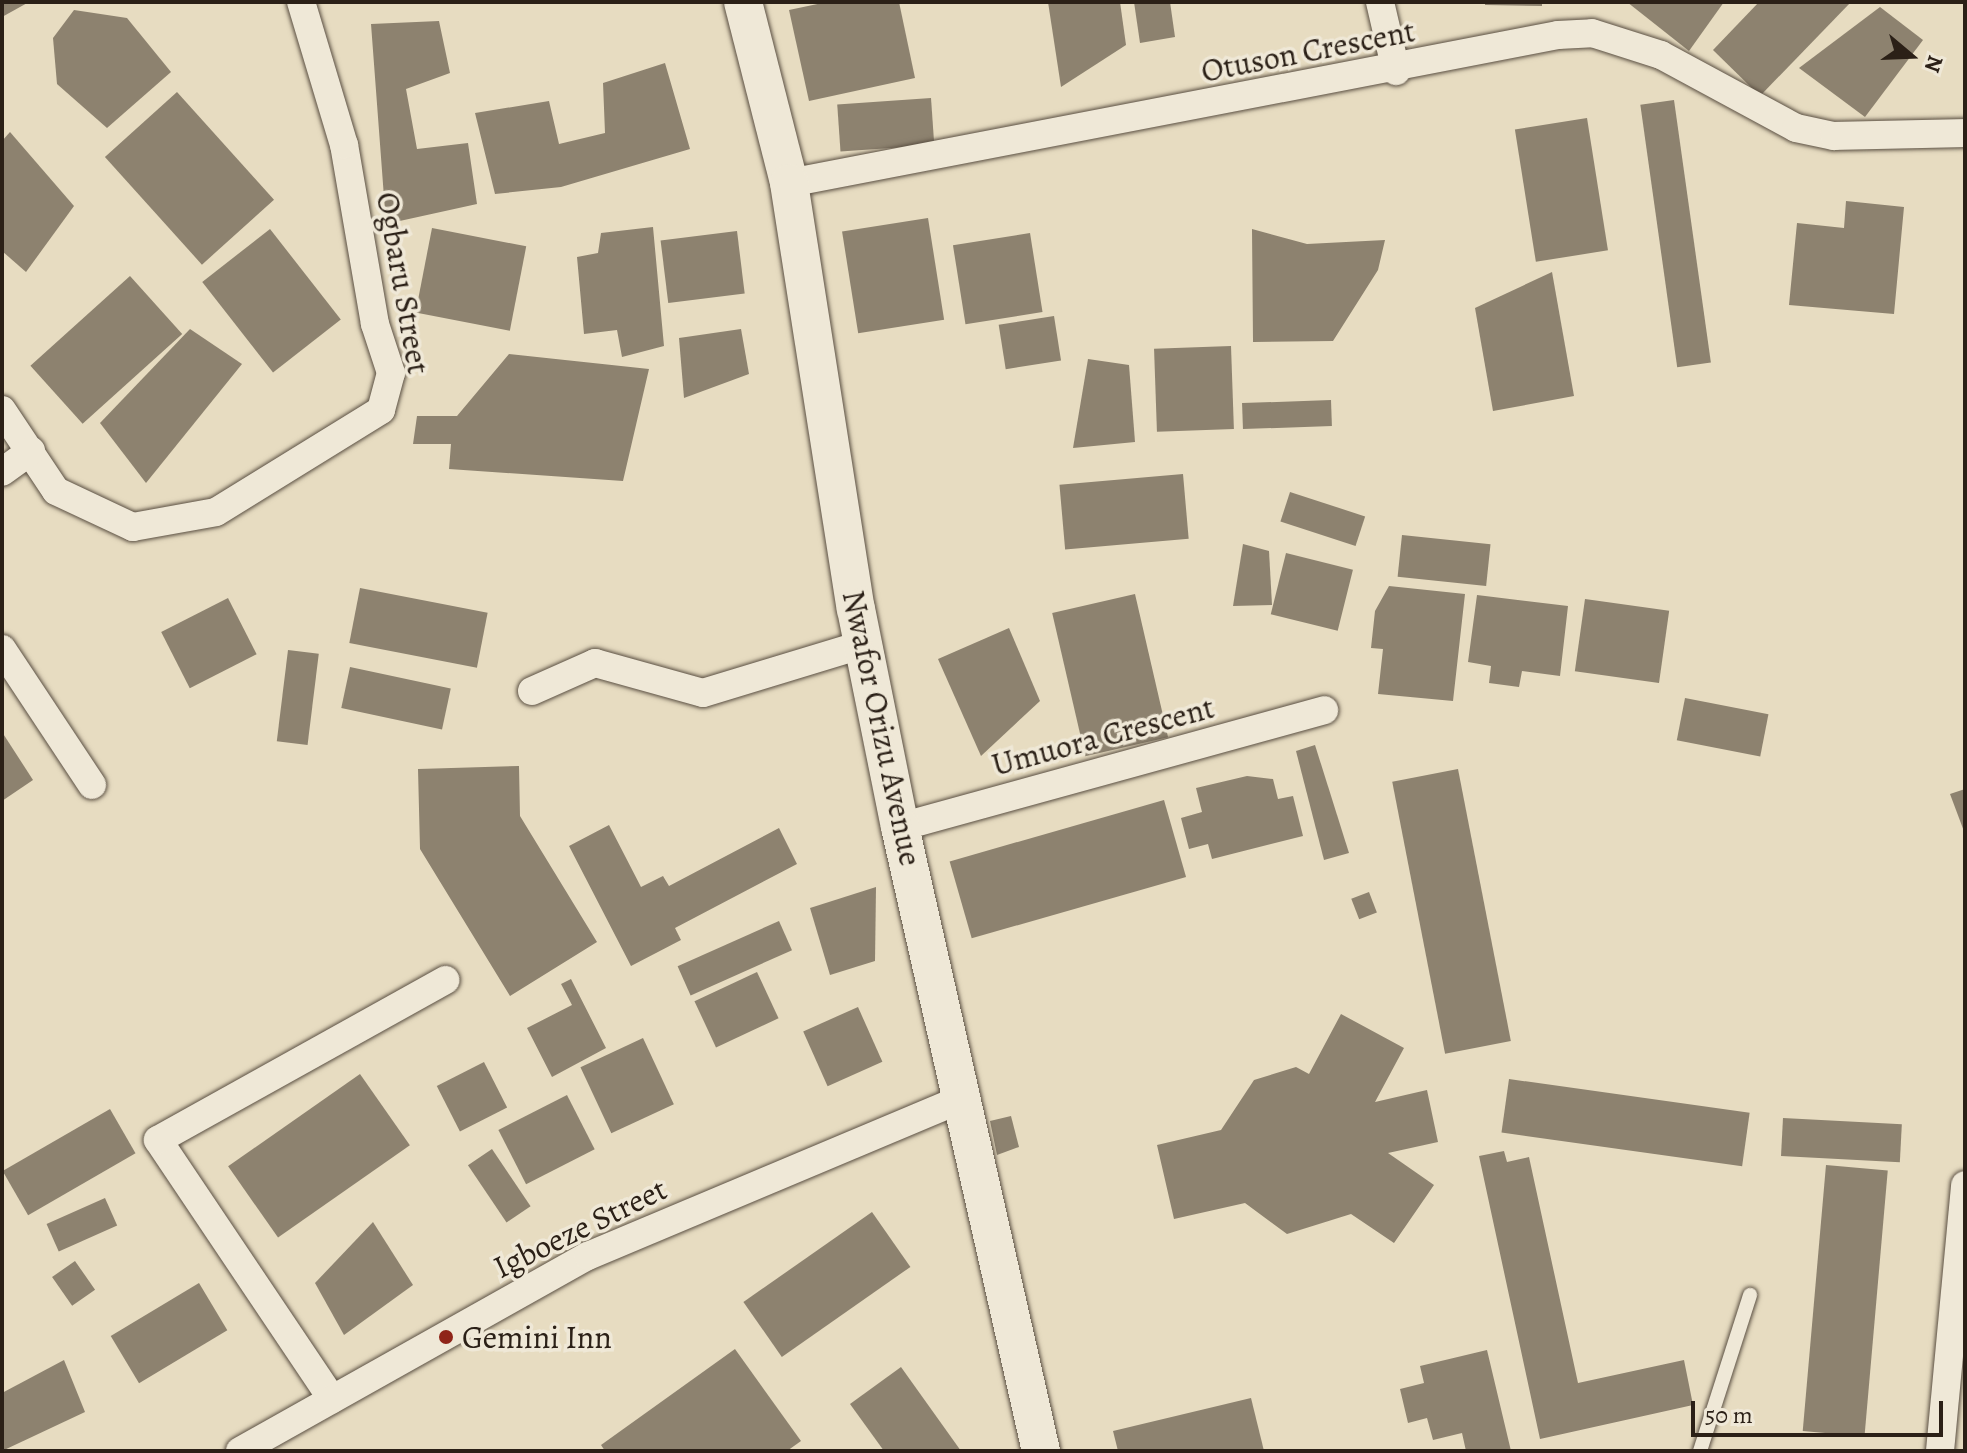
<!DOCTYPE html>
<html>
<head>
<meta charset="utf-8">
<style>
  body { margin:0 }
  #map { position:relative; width:1967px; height:1453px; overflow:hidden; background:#e7dcc1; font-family:Alegreya,serif }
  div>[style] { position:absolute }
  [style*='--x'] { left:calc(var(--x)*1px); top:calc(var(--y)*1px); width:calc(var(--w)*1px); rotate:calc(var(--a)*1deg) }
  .building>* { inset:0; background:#8d826f; transform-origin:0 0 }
  .roads { filter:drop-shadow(0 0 2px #5a4f42) drop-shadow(0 0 2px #5a4f42) }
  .lane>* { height:14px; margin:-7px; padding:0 7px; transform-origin:7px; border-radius:7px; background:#efe8d7 }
  .street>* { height:28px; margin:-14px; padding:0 14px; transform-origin:14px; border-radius:14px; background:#efe8d7 }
  .secondary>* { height:38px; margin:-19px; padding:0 19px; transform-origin:19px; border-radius:19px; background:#efe8d7 }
  .dots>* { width:22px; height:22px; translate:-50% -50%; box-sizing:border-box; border:4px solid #efe8d7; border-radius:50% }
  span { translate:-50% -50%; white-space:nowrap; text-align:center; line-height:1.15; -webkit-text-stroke:7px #efe8d7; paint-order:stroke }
  .street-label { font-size:32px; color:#2b2017 }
  .poi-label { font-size:32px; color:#2b2017 }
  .left { translate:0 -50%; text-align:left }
  .frame { position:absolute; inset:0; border:4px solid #2b2017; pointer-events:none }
  .north { position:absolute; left:1871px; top:16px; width:80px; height:80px; -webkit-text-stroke:6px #efe8d7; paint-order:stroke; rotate:109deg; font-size:22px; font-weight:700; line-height:32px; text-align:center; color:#2b2017 }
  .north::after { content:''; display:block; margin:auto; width:28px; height:36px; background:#2b2017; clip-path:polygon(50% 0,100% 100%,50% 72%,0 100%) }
  .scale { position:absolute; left:1691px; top:1401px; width:252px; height:36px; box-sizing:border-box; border:4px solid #2b2017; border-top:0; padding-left:10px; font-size:24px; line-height:28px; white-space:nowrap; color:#2b2017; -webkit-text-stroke:6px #efe8d7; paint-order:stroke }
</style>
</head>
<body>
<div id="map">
  <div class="building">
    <div style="clip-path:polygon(2px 2px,29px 2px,2px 17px)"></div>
    <div style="clip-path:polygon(827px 2px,899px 2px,915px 78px,809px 101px,789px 10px)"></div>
    <div style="clip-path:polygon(1048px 2px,1120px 2px,1126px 45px,1061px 87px)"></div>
    <div style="clip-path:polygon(1134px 2px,1170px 2px,1175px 37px,1140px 43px)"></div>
    <div style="clip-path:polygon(1485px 2px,1542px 2px,1542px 6px,1485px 5px)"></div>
    <div style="clip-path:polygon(1627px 2px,1724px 2px,1689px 51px)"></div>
    <div style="clip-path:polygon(1759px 2px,1851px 2px,1760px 96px,1713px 50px)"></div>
    <div style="clip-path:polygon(1880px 7px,1923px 40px,1865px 117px,1799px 68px)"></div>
    <div style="clip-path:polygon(74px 10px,127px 18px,171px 72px,107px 128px,57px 84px,53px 38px)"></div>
    <div style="clip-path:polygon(439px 21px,450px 73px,406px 89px,417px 149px,468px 143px,477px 204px,386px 224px,371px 24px)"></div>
    <div style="clip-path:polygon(665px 63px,690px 149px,561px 187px,495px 194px,475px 113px,549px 101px,559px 144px,605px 133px,603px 83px)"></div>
    <div style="left:177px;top:92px;width:145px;height:97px;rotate:48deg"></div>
    <div style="left:931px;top:98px;width:47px;height:94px;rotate:86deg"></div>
    <div style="left:1674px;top:100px;width:265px;height:34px;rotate:82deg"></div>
    <div style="left:1587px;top:118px;width:134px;height:73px;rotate:81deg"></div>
    <div style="clip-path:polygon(10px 132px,74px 206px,26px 272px,2px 251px,2px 141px)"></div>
    <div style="clip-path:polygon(1846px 201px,1904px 207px,1894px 314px,1789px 305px,1797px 223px,1844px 228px)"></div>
    <div style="left:928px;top:218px;width:103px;height:87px;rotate:81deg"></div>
    <div style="clip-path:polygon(653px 227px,664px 346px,622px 357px,617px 330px,584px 334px,577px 257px,598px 253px,601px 233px)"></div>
    <div style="left:432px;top:228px;width:96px;height:86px;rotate:11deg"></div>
    <div style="left:270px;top:229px;width:115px;height:86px;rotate:52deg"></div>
    <div style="clip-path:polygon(1252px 229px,1307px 244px,1385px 240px,1378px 270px,1333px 341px,1253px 342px)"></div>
    <div style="left:737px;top:231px;width:63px;height:77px;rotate:83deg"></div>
    <div style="left:1030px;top:233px;width:80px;height:78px;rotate:81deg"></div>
    <div style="clip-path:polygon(1552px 272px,1574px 396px,1493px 411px,1475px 308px)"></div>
    <div style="left:130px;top:276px;width:78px;height:134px;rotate:48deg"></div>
    <div style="left:1054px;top:316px;width:45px;height:56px;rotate:81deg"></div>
    <div style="clip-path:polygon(190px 329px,242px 364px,146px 483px,100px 423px)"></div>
    <div style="clip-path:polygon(741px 329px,749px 374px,684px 398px,679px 338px)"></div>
    <div style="left:1231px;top:346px;width:83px;height:77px;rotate:88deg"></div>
    <div style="clip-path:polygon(509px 354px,649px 369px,623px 481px,449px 469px,451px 444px,413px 444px,417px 416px,457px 416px)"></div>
    <div style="clip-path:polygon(1088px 359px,1129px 365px,1135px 442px,1073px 448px)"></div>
    <div style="left:1331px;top:400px;width:26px;height:89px;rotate:88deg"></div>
    <div style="left:1183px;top:474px;width:65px;height:124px;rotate:85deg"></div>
    <div style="left:1290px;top:492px;width:79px;height:31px;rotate:18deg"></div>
    <div style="left:1402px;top:535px;width:89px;height:42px;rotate:6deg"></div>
    <div style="clip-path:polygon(1243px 544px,1269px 551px,1272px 605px,1233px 606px)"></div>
    <div style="left:1286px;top:553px;width:69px;height:63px;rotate:14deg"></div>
    <div style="clip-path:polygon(1389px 586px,1465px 594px,1453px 701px,1378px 694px,1383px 649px,1371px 648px,1375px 611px)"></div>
    <div style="left:360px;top:588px;width:130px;height:56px;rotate:11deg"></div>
    <div style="left:1135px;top:594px;width:147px;height:85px;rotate:77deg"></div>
    <div style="clip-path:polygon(1477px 595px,1568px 606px,1560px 676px,1522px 671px,1519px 687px,1489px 683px,1491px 666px,1468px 662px)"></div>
    <div style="left:228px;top:598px;width:63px;height:75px;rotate:63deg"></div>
    <div style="left:1585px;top:599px;width:85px;height:73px;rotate:8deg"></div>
    <div style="clip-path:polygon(1009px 628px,1040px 701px,981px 756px,938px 659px)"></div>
    <div style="left:288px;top:650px;width:31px;height:92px;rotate:7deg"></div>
    <div style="left:350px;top:667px;width:103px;height:42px;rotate:12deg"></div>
    <div style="left:1685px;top:698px;width:85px;height:43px;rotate:11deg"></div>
    <div style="clip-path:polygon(2px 732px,33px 780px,2px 801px)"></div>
    <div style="clip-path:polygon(1315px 745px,1349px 853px,1324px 860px,1296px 751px)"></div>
    <div style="clip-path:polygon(519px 766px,520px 816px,597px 942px,510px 996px,420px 849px,418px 769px)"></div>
    <div style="left:1458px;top:769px;width:277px;height:67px;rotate:79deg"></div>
    <div style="clip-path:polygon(1247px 776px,1273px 779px,1278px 799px,1293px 796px,1303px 836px,1212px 859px,1208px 844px,1189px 849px,1181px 818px,1202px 812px,1196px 788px)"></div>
    <div style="clip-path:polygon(1965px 789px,1965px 834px,1950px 794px)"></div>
    <div style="left:1164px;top:800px;width:80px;height:223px;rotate:74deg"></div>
    <div style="clip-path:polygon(609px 825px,641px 887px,663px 876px,669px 886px,779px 828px,797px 864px,675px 928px,681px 940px,631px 966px,569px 846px)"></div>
    <div style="clip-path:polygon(876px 887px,875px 961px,830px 975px,810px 908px)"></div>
    <div style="left:1369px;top:892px;width:22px;height:19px;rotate:69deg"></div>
    <div style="left:779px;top:921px;width:32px;height:111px;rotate:66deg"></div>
    <div style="left:757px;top:972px;width:51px;height:69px;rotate:65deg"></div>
    <div style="clip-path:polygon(571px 979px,606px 1048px,552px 1077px,527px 1028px,572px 1005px,561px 984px)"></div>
    <div style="left:858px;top:1007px;width:60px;height:60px;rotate:66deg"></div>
    <div style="clip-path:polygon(1341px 1014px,1404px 1048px,1375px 1102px,1427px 1090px,1438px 1142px,1388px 1153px,1434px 1185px,1394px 1243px,1351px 1214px,1287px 1234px,1245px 1203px,1174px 1219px,1157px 1145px,1221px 1130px,1254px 1080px,1296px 1067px,1309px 1074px)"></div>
    <div style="left:643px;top:1038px;width:73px;height:69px;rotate:65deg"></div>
    <div style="left:484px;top:1062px;width:51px;height:53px;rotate:63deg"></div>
    <div style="left:360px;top:1074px;width:87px;height:161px;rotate:55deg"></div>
    <div style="left:1509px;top:1079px;width:243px;height:54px;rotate:8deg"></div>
    <div style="left:567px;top:1095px;width:61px;height:77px;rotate:63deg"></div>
    <div style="left:110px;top:1109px;width:51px;height:124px;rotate:60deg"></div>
    <div style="clip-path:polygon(1011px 1116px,1019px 1147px,997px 1155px,990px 1121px)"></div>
    <div style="left:1783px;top:1118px;width:119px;height:38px;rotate:3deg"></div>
    <div style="left:492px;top:1149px;width:69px;height:29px;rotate:56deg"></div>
    <div style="clip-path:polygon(1504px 1151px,1507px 1162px,1529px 1157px,1578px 1383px,1684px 1360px,1693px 1405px,1540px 1439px,1479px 1156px)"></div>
    <div style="left:1826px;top:1165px;width:62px;height:267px;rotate:5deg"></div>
    <div style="left:105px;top:1198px;width:30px;height:64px;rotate:66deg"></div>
    <div style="left:872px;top:1212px;width:67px;height:157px;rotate:55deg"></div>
    <div style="clip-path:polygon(373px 1222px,413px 1285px,344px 1335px,315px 1283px)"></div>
    <div style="left:75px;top:1261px;width:35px;height:28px;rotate:55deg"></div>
    <div style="left:199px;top:1283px;width:55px;height:103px;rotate:59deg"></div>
    <div style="clip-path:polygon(735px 1349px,801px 1441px,787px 1451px,605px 1451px,601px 1445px)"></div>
    <div style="clip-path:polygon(1487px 1350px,1511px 1451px,1466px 1451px,1462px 1433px,1433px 1440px,1427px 1418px,1408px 1423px,1400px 1389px,1424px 1383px,1420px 1366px)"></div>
    <div style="clip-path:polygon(64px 1360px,85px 1412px,2px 1451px,2px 1393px)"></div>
    <div style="clip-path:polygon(901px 1367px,961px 1451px,884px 1451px,850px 1404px)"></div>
    <div style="clip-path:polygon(1251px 1398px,1264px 1451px,1118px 1451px,1113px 1431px)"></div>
  </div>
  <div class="roads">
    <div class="lane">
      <div style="--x:1700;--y:1451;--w:164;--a:-72.2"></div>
    </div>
    <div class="street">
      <div style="--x:1380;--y:2;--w:71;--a:76.9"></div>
      <div style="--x:789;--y:183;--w:783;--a:-10.89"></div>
      <div style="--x:1558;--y:35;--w:34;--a:-3"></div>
      <div style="--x:1592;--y:33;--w:72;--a:17.7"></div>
      <div style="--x:1661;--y:55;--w:153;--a:28.4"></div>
      <div style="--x:1796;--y:128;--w:39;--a:12"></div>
      <div style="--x:1834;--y:136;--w:131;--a:-1.3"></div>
      <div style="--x:2;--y:410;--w:97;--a:56.3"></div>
      <div style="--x:56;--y:491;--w:85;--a:25.1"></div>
      <div style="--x:133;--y:527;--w:84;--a:-10.2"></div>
      <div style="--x:216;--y:512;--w:194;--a:-31.7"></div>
      <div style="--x:381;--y:410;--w:38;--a:-75"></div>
      <div style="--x:391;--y:373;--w:52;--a:-108.1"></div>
      <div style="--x:375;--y:324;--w:182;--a:-99.8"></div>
      <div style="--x:344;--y:145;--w:149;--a:-106.7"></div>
      <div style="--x:2;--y:472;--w:36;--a:-36"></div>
      <div style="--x:2;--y:649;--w:163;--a:56.5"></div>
      <div style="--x:532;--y:691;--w:69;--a:-24"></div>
      <div style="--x:595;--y:663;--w:112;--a:15.5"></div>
      <div style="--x:703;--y:693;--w:168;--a:-16.9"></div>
      <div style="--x:900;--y:827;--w:440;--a:-15.4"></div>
      <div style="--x:332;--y:1399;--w:312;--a:-123.9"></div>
      <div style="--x:158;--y:1140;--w:329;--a:-29.1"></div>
      <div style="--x:240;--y:1451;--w:399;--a:-29.3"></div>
      <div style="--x:588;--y:1256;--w:410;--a:-22.8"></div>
      <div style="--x:1940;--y:1451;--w:267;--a:-84.6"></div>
    </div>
    <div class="secondary">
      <div style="--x:743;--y:2;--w:187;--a:75.7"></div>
      <div style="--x:789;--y:183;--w:431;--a:81.1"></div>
      <div style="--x:856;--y:609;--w:222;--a:78.6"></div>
      <div style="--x:900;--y:827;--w:640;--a:77.27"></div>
    </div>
  </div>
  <div class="dots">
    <div style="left:446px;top:1337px;background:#8f2418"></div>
  </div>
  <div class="street-label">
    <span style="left:1308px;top:51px;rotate:-11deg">Otuson Crescent</span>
    <span style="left:403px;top:283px;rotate:80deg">Ogbaru Street</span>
    <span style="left:882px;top:728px;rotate:78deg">Nwafor Orizu Avenue</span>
    <span style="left:1103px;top:736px;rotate:-15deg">Umuora Crescent</span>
    <span style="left:580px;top:1228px;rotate:-26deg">Igboeze Street</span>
  </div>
  <div class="poi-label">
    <span class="left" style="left:462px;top:1337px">Gemini Inn</span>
  </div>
  <div class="frame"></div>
  <div class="north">N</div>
  <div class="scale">50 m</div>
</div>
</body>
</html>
